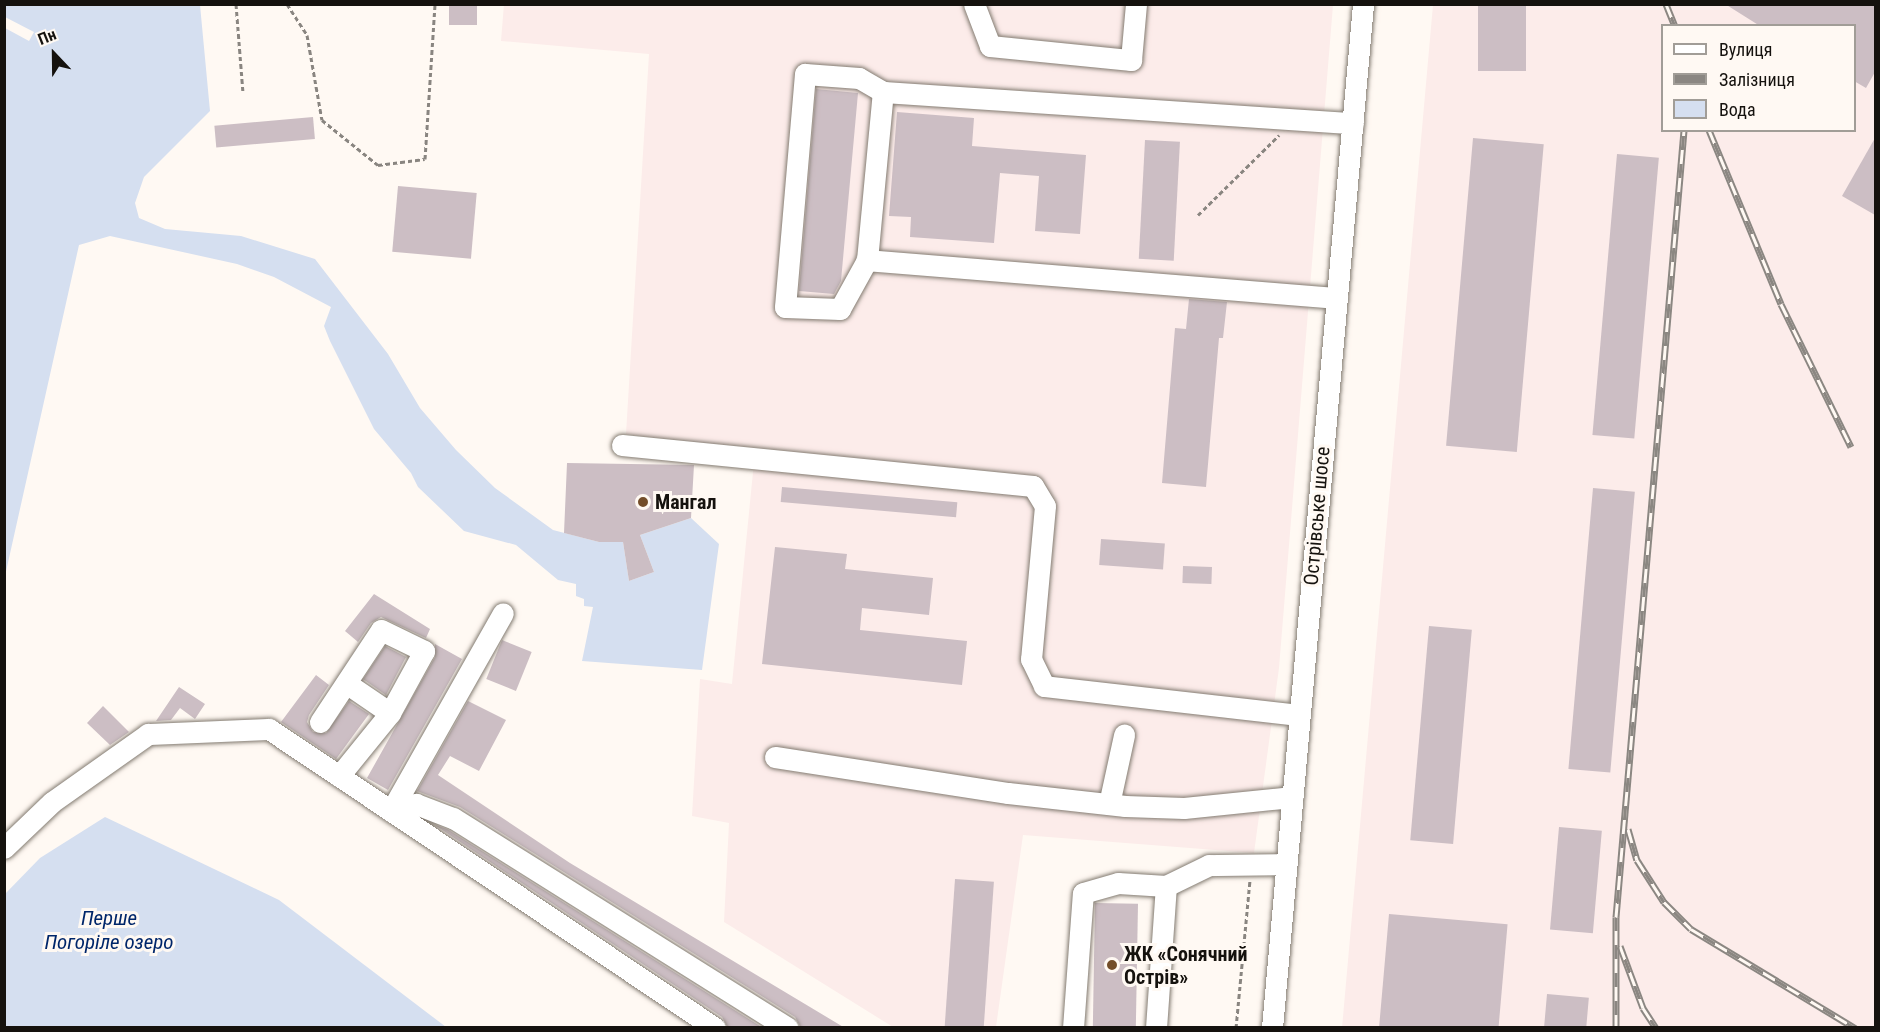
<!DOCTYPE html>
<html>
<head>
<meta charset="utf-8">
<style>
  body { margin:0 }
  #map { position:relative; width:1880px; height:1032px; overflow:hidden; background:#fff9f3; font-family:"Roboto Condensed",sans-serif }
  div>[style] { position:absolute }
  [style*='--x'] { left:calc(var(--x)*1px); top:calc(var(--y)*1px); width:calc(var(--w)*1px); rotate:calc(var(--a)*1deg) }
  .industrial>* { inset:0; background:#fcecea }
  .water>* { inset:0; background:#d5dff0 }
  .pier>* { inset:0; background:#fff9f3 }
  .building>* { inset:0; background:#ccbec4; transform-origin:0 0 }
  .path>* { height:3px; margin-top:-1.5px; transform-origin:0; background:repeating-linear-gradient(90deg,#898580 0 4.5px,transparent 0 7.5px) }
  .roads { filter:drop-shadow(0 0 2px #837b71) drop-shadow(0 0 2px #837b71) }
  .minor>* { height:21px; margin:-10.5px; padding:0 10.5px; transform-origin:10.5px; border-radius:10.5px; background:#fff }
  .rail>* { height:7px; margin-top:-3.5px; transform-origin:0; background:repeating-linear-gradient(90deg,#fff9f3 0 14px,#8b8782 0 28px); box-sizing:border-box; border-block:2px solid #8b8782 }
  .dots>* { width:16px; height:16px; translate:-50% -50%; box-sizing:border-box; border:3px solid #fff9f3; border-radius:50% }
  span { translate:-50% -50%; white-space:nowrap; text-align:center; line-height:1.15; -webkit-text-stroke:6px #fff9f3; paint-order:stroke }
  .poi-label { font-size:20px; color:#15120e; font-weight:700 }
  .left { translate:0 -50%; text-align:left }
  .street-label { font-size:20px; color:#15120e }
  .water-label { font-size:21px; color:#00266a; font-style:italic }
  .frame { position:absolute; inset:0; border:6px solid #15120e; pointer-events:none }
  .legend { position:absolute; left:1661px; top:24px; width:195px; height:108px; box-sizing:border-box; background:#fff9f3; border:2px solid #a19d97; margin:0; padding:8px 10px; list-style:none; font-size:18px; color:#15120e }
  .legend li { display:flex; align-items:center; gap:12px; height:30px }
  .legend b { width:30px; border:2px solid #a19d97 }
  .north { position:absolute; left:24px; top:24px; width:60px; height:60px; -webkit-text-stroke:4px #fff9f3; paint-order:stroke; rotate:338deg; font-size:16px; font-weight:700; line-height:24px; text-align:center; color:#15120e }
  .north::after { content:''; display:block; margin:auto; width:21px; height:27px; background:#15120e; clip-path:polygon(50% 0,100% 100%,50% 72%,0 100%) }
</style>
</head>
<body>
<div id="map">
  <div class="industrial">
    <div style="clip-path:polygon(504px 4px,1333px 5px,1279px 668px,1254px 853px,1023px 835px,996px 1027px,893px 1027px,724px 922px,729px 823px,692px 816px,700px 679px,732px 684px,755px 452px,626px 434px,649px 54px,501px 41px)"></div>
    <div style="clip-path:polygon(evenodd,1433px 5px,1875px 5px,1875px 1027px,1342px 1028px,1433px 5px,1662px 26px,1854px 26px,1854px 130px,1662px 130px,1662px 26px)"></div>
  </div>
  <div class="water">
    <div style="clip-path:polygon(5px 4px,200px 5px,210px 111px,144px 177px,135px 203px,139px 218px,165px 229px,241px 236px,315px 259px,388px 354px,420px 408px,456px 450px,495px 488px,553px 530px,599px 542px,623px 542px,629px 581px,654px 572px,640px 535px,691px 518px,719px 544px,702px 670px,582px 661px,593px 607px,584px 606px,584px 599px,576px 596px,576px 584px,558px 580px,516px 545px,464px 531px,418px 487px,411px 473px,374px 429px,330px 341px,324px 326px,331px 307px,274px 277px,237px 264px,110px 236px,79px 245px,5px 576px)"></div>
    <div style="clip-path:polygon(105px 817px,279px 900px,446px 1027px,5px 1027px,5px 894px,40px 858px)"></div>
  </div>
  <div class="pier">
    <div style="clip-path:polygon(5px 17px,34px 32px,29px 41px,5px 28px)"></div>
  </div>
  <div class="building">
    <div style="left:449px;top:4px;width:28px;height:21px"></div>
    <div style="left:1478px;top:4px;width:48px;height:67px"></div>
    <div style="clip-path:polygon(1725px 4px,1875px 4px,1875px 72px,1866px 88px,1854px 81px,1854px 26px,1760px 26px)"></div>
    <div style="clip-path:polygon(816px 89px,858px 93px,841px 281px,834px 294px,799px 291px)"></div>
    <div style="clip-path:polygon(897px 112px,974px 118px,972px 146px,1086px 155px,1080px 234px,1035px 231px,1039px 176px,1000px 173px,994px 243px,910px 237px,911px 217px,889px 216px)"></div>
    <div style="left:313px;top:117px;width:22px;height:99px;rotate:85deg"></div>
    <div style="left:1473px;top:138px;width:71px;height:309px;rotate:5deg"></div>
    <div style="clip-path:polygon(1875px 138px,1875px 215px,1842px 196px)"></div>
    <div style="left:1145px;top:140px;width:35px;height:119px;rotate:3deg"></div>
    <div style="left:1617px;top:154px;width:42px;height:282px;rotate:5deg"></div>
    <div style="left:398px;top:186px;width:79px;height:66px;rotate:5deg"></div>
    <div style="clip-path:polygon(1189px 299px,1227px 302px,1223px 338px,1219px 338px,1206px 487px,1162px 483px,1175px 328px,1186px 329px)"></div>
    <div style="clip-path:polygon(567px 463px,694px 465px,691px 518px,640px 535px,654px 572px,629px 581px,623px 542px,599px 542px,564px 533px)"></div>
    <div style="left:782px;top:487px;width:176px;height:15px;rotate:5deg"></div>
    <div style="left:1593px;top:488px;width:42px;height:282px;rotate:5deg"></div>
    <div style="left:1101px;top:539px;width:64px;height:26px;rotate:4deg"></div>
    <div style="clip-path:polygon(775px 547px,847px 554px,845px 569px,933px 578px,929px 615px,862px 608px,860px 630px,967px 641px,962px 685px,762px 664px)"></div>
    <div style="left:1183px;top:566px;width:29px;height:17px;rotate:2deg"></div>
    <div style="clip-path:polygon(374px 594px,430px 629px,426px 638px,381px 617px,371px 623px,358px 642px,345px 631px)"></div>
    <div style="left:1429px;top:626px;width:43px;height:215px;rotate:5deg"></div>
    <div style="left:502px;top:640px;width:32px;height:42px;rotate:22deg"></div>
    <div style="clip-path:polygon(435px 644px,462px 659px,388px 790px,367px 778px,435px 657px)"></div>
    <div style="clip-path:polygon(385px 646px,406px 657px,386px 695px,363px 679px)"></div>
    <div style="clip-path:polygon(316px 675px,329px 685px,309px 715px,307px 722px,313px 732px,326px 733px,349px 701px,369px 714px,336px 759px,281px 722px)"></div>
    <div style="clip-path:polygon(179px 687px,205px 704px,195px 719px,180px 708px,171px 720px,156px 721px)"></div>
    <div style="clip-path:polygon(468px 701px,506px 720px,479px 771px,450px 756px,438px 775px,570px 863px,845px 1028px,801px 1028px,795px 1017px,460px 807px,417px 791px)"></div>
    <div style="clip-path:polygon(103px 706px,129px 732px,110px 745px,87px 723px)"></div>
    <div style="clip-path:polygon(435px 825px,447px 829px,763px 1028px,728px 1028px,722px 1017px)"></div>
    <div style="left:1559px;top:827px;width:43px;height:103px;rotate:5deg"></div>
    <div style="left:955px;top:879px;width:39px;height:149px;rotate:4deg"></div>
    <div style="left:1095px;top:903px;width:43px;height:125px;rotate:1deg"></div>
    <div style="left:1389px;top:914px;width:119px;height:115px;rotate:5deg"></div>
    <div style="left:1547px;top:994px;width:42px;height:34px;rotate:5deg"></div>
  </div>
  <div class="path">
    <div style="--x:236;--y:4;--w:88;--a:85.5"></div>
    <div style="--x:287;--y:4;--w:37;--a:57"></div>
    <div style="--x:307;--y:35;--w:86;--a:80"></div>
    <div style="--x:322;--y:120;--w:72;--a:38.8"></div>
    <div style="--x:378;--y:165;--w:47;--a:-7.3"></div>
    <div style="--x:425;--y:159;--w:155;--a:-86.3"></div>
    <div style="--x:1198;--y:215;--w:114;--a:-44.6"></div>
    <div style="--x:1236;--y:1028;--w:149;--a:-84.6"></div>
  </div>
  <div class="roads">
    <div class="minor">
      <div style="--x:974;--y:4;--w:45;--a:69.1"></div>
      <div style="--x:990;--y:46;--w:142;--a:5.7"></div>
      <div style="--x:1131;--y:60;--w:56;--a:-84.9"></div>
      <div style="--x:867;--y:260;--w:56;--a:118.9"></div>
      <div style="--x:840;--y:309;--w:55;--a:-177.9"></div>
      <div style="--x:785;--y:307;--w:234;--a:-85.1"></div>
      <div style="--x:805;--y:74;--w:54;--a:4.2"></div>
      <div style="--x:859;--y:78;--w:28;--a:30"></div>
      <div style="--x:1337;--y:298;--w:472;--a:-175.4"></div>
      <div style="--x:867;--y:260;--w:169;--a:-84.6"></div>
      <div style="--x:883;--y:92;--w:471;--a:3.8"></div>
      <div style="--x:622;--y:445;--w:413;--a:5.7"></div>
      <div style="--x:1033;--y:486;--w:23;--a:59"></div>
      <div style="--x:1045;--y:506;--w:154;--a:95.2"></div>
      <div style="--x:1031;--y:659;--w:30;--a:64"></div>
      <div style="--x:1044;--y:686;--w:257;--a:6.5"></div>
      <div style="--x:320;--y:722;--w:110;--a:-56.5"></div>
      <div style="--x:381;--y:630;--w:48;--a:26"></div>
      <div style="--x:424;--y:651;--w:71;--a:118.7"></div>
      <div style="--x:775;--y:757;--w:236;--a:8.8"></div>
      <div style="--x:1008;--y:793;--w:118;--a:6.3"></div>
      <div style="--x:1125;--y:806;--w:59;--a:1.9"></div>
      <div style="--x:1184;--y:808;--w:109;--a:-5.8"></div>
      <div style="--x:339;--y:776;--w:81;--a:-51"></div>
      <div style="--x:390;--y:713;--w:53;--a:-145.7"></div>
      <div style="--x:1109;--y:804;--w:71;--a:-77.7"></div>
      <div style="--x:391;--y:811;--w:227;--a:-60.5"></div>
      <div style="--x:402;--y:818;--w:20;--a:-45"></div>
      <div style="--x:416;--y:804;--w:40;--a:21"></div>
      <div style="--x:453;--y:818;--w:395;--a:32.1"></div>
      <div style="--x:4;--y:848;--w:66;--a:-43.8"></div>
      <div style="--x:52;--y:802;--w:118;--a:-35.3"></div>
      <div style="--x:148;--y:734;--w:121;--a:-2.4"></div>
      <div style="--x:269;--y:729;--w:537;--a:33.84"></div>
      <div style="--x:1073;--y:1028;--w:135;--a:-85.8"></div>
      <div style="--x:1083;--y:893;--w:36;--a:-16"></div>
      <div style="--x:1118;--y:883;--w:48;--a:3.6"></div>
      <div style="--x:1166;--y:886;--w:48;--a:-26"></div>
      <div style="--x:1209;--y:865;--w:77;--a:-0.7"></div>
      <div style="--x:1156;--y:1028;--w:142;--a:-86"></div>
      <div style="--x:1272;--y:1028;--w:1028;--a:-84.92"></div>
    </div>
  </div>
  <div class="rail">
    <div style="--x:1666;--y:4;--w:24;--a:68"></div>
    <div style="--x:1709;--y:130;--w:188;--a:67.5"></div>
    <div style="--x:1781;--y:304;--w:159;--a:63.9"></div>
    <div style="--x:1628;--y:829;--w:32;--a:74"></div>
    <div style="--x:1637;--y:860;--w:50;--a:57.3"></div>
    <div style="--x:1664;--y:902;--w:38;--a:45"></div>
    <div style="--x:1691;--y:929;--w:192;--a:31.1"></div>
    <div style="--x:1620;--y:946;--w:66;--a:69.6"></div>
    <div style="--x:1643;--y:1008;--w:24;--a:57"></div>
    <div style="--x:1616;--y:1028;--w:111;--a:-90"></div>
    <div style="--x:1616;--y:917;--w:790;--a:-85.06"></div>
  </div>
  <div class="dots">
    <div style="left:643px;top:502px;background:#734d29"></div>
    <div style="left:1112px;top:965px;background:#734d29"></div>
  </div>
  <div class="poi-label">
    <span class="left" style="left:655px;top:502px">Мангал</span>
    <span class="left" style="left:1124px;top:966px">ЖК «Сонячний<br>Острів»</span>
  </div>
  <div class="street-label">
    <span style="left:1317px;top:516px;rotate:-85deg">Острівське шосе</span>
  </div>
  <div class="water-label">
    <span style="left:109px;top:930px">Перше<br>Погоріле озеро</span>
  </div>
  <div class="frame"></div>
  <ul class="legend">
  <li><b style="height:8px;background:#fff"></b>Вулиця</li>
  <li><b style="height:8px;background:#8b8782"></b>Залізниця</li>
  <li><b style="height:16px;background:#d5dff0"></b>Вода</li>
  </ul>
  <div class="north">Пн</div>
</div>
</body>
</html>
